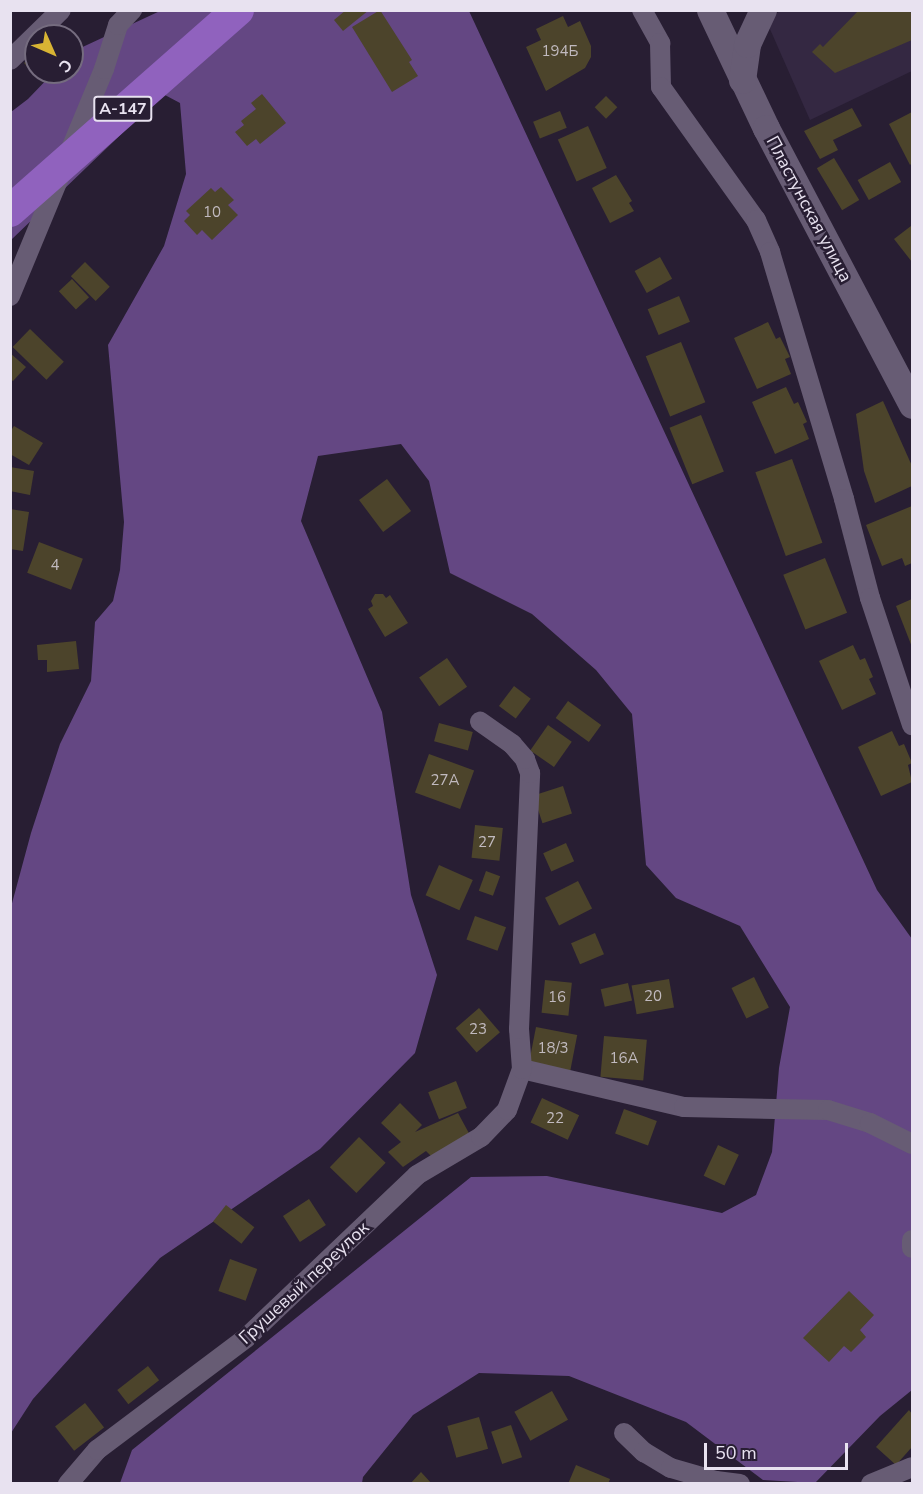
<!DOCTYPE html>
<html>
<head>
<meta charset="utf-8">
<style>
  body { margin:0 }
  #map { position:relative; width:923px; height:1494px; overflow:hidden; background:#281e33; font-family:"Nunito Sans",sans-serif }
  div>[style] { position:absolute }
  [style*='--x'] { left:calc(var(--x)*1px); top:calc(var(--y)*1px); width:calc(var(--w)*1px); rotate:calc(var(--a)*1deg) }
  .built>* { inset:0; background:#342842 }
  .forest>* { inset:0; background:#644783 }
  .building>* { inset:0; background:#4c442b; transform-origin:0 0 }
  .minor>* { height:20px; margin:-10px; padding:0 10px; transform-origin:10px; border-radius:10px; background:#675c74 }
  .secondary>* { height:27px; margin:-13.5px; padding:0 13.5px; transform-origin:13.5px; border-radius:13.5px; background:#675c74 }
  .trunk>* { height:32px; margin:-16px; padding:0 16px; transform-origin:16px; border-radius:16px; background:#9062be }
  span { translate:-50% -50%; white-space:nowrap; text-align:center; line-height:1.15; -webkit-text-stroke:5px #281e33; paint-order:stroke }
  .number-label { font-size:15px; color:#c1babf }
  .number-label span { -webkit-text-stroke-width:0 }
  .shield-label span { padding:2px 4px; background:#281e33; border:2px solid; border-radius:4px; -webkit-text-stroke-width:0 }
  .shield-label { font-size:16px; color:#e8e2f0; font-weight:700 }
  .street-label { font-size:18px; color:#e8e2f0 }
  .frame { position:absolute; inset:0; border:12px solid #e8e2f0; pointer-events:none }
  .north { position:absolute; left:24px; top:24px; width:60px; height:60px; box-sizing:border-box; background:#281e33; border:2px solid #756c7f; border-radius:50%; rotate:135deg; font-size:16px; font-weight:700; line-height:24px; text-align:center; color:#e8e2f0 }
  .north::after { content:''; display:block; margin:auto; width:21px; height:27px; background:#d8b434; clip-path:polygon(50% 0,100% 100%,50% 72%,0 100%) }
  .scale { position:absolute; left:704px; top:1443px; width:144px; height:27px; box-sizing:border-box; border:3px solid #e8e2f0; border-top:0; padding-left:8px; font-size:18px; line-height:21px; white-space:nowrap; color:#e8e2f0; -webkit-text-stroke:4px #281e33; paint-order:stroke }
</style>
</head>
<body>
<div id="map">
  <div class="built">
    <div style="clip-path:polygon(780px 11px,912px 11px,912px 71px,810px 120px,766px 20px)"></div>
  </div>
  <div class="forest">
    <div style="clip-path:polygon(160px 11px,469px 11px,877px 890px,912px 939px,912px 1390px,880px 1416px,815px 1483px,763px 1480px,686px 1422px,569px 1376px,479px 1373px,413px 1415px,363px 1477px,362px 1483px,120px 1483px,132px 1450px,471px 1177px,547px 1176px,722px 1213px,756px 1195px,772px 1152px,779px 1068px,790px 1007px,740px 926px,676px 898px,646px 865px,632px 714px,596px 670px,532px 614px,450px 573px,429px 481px,401px 444px,318px 456px,301px 521px,382px 712px,411px 895px,437px 975px,415px 1053px,320px 1149px,160px 1258px,33px 1399px,11px 1433px,11px 907px,31px 833px,60px 744px,91px 681px,95px 622px,113px 601px,120px 570px,124px 522px,108px 345px,164px 246px,186px 174px,180px 103px,163px 94px,11px 240px,11px 112px,28px 99px,54px 72px,72px 72px,74px 51px)"></div>
  </div>
  <div class="building">
    <div style="clip-path:polygon(346px 10px,369px 10px,343px 31px,334px 20px)"></div>
    <div style="clip-path:polygon(380px 10px,412px 60px,409px 62px,418px 76px,392px 92px,352px 27px)"></div>
    <div style="clip-path:polygon(859px 10px,910px 10px,912px 17px,912px 40px,835px 73px,812px 52px,820px 44px,823px 47px)"></div>
    <div style="clip-path:polygon(563px 16px,568px 27px,580px 21px,591px 46px,591px 57px,585px 68px,546px 91px,526px 47px,541px 40px,536px 29px)"></div>
    <div style="clip-path:polygon(34px 53px,36px 72px,41px 72px,36px 76px,24px 63px)"></div>
    <div style="clip-path:polygon(262px 94px,286px 123px,260px 144px,256px 139px,247px 146px,235px 132px,244px 125px,241px 121px,256px 109px,251px 103px)"></div>
    <div style="left:606px;top:96px;width:16px;height:16px;rotate:45deg"></div>
    <div style="clip-path:polygon(852px 108px,862px 126px,833px 140px,838px 150px,820px 159px,804px 131px)"></div>
    <div style="left:560px;top:111px;width:18px;height:29px;rotate:68deg"></div>
    <div style="clip-path:polygon(912px 112px,912px 163px,910px 165px,889px 124px)"></div>
    <div style="left:588px;top:126px;width:46px;height:33px;rotate:66deg"></div>
    <div style="left:834px;top:158px;width:49px;height:20px;rotate:59deg"></div>
    <div style="left:890px;top:162px;width:23px;height:37px;rotate:61deg"></div>
    <div style="clip-path:polygon(616px 175px,632px 201px,629px 203px,634px 211px,610px 223px,592px 188px)"></div>
    <div style="clip-path:polygon(221px 187px,234px 200px,228px 205px,238px 215px,212px 240px,202px 230px,197px 235px,184px 221px,190px 215px,186px 211px,211px 188px,215px 192px)"></div>
    <div style="clip-path:polygon(911px 226px,912px 227px,912px 262px,894px 239px)"></div>
    <div style="left:660px;top:257px;width:25px;height:29px;rotate:61deg"></div>
    <div style="left:85px;top:262px;width:35px;height:20px;rotate:45deg"></div>
    <div style="left:72px;top:279px;width:25px;height:18px;rotate:47deg"></div>
    <div style="left:679px;top:296px;width:28px;height:34px;rotate:67deg"></div>
    <div style="clip-path:polygon(768px 322px,776px 339px,780px 337px,790px 357px,785px 359px,791px 374px,757px 389px,734px 338px)"></div>
    <div style="left:30px;top:329px;width:47px;height:25px;rotate:44deg"></div>
    <div style="left:681px;top:342px;width:65px;height:38px;rotate:68deg"></div>
    <div style="clip-path:polygon(10px 353px,26px 367px,13px 381px,10px 379px)"></div>
    <div style="clip-path:polygon(786px 387px,794px 404px,798px 402px,807px 422px,803px 424px,809px 439px,775px 454px,752px 402px)"></div>
    <div style="clip-path:polygon(883px 401px,912px 466px,912px 486px,875px 503px,864px 471px,856px 414px)"></div>
    <div style="left:701px;top:415px;width:61px;height:34px;rotate:68deg"></div>
    <div style="clip-path:polygon(14px 426px,43px 443px,29px 465px,10px 454px,10px 432px)"></div>
    <div style="left:792px;top:459px;width:89px;height:39px;rotate:70deg"></div>
    <div style="clip-path:polygon(10px 467px,34px 471px,30px 495px,10px 491px)"></div>
    <div style="left:387px;top:479px;width:40px;height:35px;rotate:53deg"></div>
    <div style="clip-path:polygon(912px 506px,912px 563px,905px 566px,902px 558px,882px 566px,866px 525px)"></div>
    <div style="clip-path:polygon(10px 509px,29px 512px,23px 551px,10px 549px)"></div>
    <div style="left:39px;top:542px;width:47px;height:33px;rotate:21deg"></div>
    <div style="left:825px;top:558px;width:59px;height:45px;rotate:68deg"></div>
    <div style="clip-path:polygon(375px 594px,383px 594px,386px 598px,390px 595px,408px 623px,385px 637px,368px 609px,373px 606px,371px 601px)"></div>
    <div style="clip-path:polygon(912px 599px,912px 647px,896px 606px)"></div>
    <div style="clip-path:polygon(76px 641px,79px 669px,47px 672px,47px 660px,38px 660px,37px 645px)"></div>
    <div style="clip-path:polygon(853px 645px,860px 660px,865px 658px,873px 677px,869px 679px,876px 694px,842px 710px,819px 661px)"></div>
    <div style="left:447px;top:658px;width:35px;height:34px;rotate:55deg"></div>
    <div style="left:514px;top:686px;width:21px;height:25px;rotate:37deg"></div>
    <div style="left:568px;top:701px;width:41px;height:21px;rotate:36deg"></div>
    <div style="left:439px;top:723px;width:35px;height:19px;rotate:15deg"></div>
    <div style="left:548px;top:725px;width:29px;height:31px;rotate:35deg"></div>
    <div style="clip-path:polygon(892px 731px,899px 746px,904px 744px,912px 763px,908px 765px,912px 782px,881px 796px,858px 747px)"></div>
    <div style="left:429px;top:754px;width:48px;height:41px;rotate:20deg"></div>
    <div style="left:563px;top:786px;width:29px;height:31px;rotate:72deg"></div>
    <div style="left:475px;top:825px;width:28px;height:33px;rotate:6deg"></div>
    <div style="left:566px;top:843px;width:20px;height:25px;rotate:66deg"></div>
    <div style="left:439px;top:865px;width:37px;height:33px;rotate:24deg"></div>
    <div style="left:486px;top:871px;width:15px;height:21px;rotate:20deg"></div>
    <div style="left:578px;top:881px;width:31px;height:37px;rotate:63deg"></div>
    <div style="left:475px;top:916px;width:33px;height:25px;rotate:20deg"></div>
    <div style="left:595px;top:933px;width:23px;height:26px;rotate:67deg"></div>
    <div style="left:754px;top:977px;width:34px;height:25px;rotate:64deg"></div>
    <div style="left:669px;top:979px;width:29px;height:38px;rotate:80deg"></div>
    <div style="left:545px;top:980px;width:27px;height:33px;rotate:6deg"></div>
    <div style="left:628px;top:983px;width:18px;height:28px;rotate:77deg"></div>
    <div style="left:479px;top:1008px;width:32px;height:31px;rotate:49deg"></div>
    <div style="left:536px;top:1027px;width:42px;height:37px;rotate:11deg"></div>
    <div style="left:604px;top:1036px;width:43px;height:41px;rotate:5deg"></div>
    <div style="left:456px;top:1081px;width:29px;height:30px;rotate:68deg"></div>
    <div style="left:542px;top:1098px;width:41px;height:27px;rotate:25deg"></div>
    <div style="clip-path:polygon(400px 1103px,422px 1125px,415px 1132px,458px 1113px,471px 1137px,434px 1159px,426px 1151px,403px 1167px,388px 1152px,401px 1142px,381px 1123px)"></div>
    <div style="left:624px;top:1109px;width:35px;height:26px;rotate:20deg"></div>
    <div style="left:359px;top:1137px;width:37px;height:42px;rotate:44deg"></div>
    <div style="left:718px;top:1145px;width:23px;height:34px;rotate:25deg"></div>
    <div style="left:309px;top:1199px;width:31px;height:31px;rotate:57deg"></div>
    <div style="left:226px;top:1205px;width:36px;height:21px;rotate:38deg"></div>
    <div style="left:230px;top:1259px;width:29px;height:34px;rotate:20deg"></div>
    <div style="clip-path:polygon(849px 1291px,874px 1315px,860px 1330px,866px 1337px,851px 1352px,844px 1346px,829px 1362px,803px 1338px)"></div>
    <div style="left:148px;top:1366px;width:18px;height:39px;rotate:52deg"></div>
    <div style="left:552px;top:1391px;width:33px;height:43px;rotate:61deg"></div>
    <div style="left:85px;top:1403px;width:31px;height:38px;rotate:52deg"></div>
    <div style="clip-path:polygon(909px 1410px,912px 1414px,912px 1447px,896px 1465px,876px 1447px)"></div>
    <div style="left:479px;top:1417px;width:33px;height:33px;rotate:74deg"></div>
    <div style="left:511px;top:1425px;width:34px;height:21px;rotate:71deg"></div>
    <div style="clip-path:polygon(576px 1465px,610px 1479px,608px 1484px,568px 1484px)"></div>
    <div style="clip-path:polygon(421px 1472px,432px 1484px,410px 1484px)"></div>
  </div>
  <div class="minor">
    <div style="--x:642;--y:10;--w:38;--a:61"></div>
    <div style="--x:660;--y:43;--w:44;--a:88.7"></div>
    <div style="--x:661;--y:87;--w:163;--a:54.5"></div>
    <div style="--x:756;--y:220;--w:35;--a:66"></div>
    <div style="--x:770;--y:252;--w:258;--a:73.3"></div>
    <div style="--x:844;--y:499;--w:102;--a:75.3"></div>
    <div style="--x:870;--y:598;--w:134;--a:71.7"></div>
    <div style="--x:10;--y:60;--w:71;--a:-44.4"></div>
    <div style="--x:10;--y:296;--w:246;--a:-67.5"></div>
    <div style="--x:104;--y:69;--w:46;--a:-72.3"></div>
    <div style="--x:118;--y:25;--w:21;--a:-47"></div>
    <div style="--x:522;--y:1069;--w:166;--a:13.2"></div>
    <div style="--x:684;--y:1107;--w:144;--a:1.2"></div>
    <div style="--x:828;--y:1110;--w:44;--a:17.2"></div>
    <div style="--x:870;--y:1123;--w:47;--a:26.6"></div>
    <div style="--x:912;--y:1240;--w:8;--a:90"></div>
    <div style="--x:624;--y:1433;--w:28;--a:44"></div>
    <div style="--x:644;--y:1452;--w:31;--a:31"></div>
    <div style="--x:671;--y:1468;--w:47;--a:16.1"></div>
    <div style="--x:716;--y:1481;--w:24;--a:7"></div>
    <div style="--x:68;--y:1484;--w:45;--a:-49.5"></div>
    <div style="--x:97;--y:1450;--w:186;--a:-36.9"></div>
    <div style="--x:246;--y:1338;--w:236;--a:-43.6"></div>
    <div style="--x:417;--y:1175;--w:74;--a:-30.7"></div>
    <div style="--x:481;--y:1137;--w:37;--a:-46"></div>
    <div style="--x:507;--y:1110;--w:44;--a:-69.9"></div>
    <div style="--x:522;--y:1069;--w:40;--a:-94.3"></div>
    <div style="--x:519;--y:1029;--w:256;--a:-87.5"></div>
    <div style="--x:530;--y:773;--w:15;--a:-110"></div>
    <div style="--x:525;--y:759;--w:20;--a:-131"></div>
    <div style="--x:512;--y:744;--w:39;--a:-145"></div>
    <div style="--x:871;--y:1484;--w:44;--a:-22.5"></div>
  </div>
  <div class="secondary">
    <div style="--x:710;--y:10;--w:131;--a:64.6"></div>
    <div style="--x:766;--y:128;--w:313;--a:62.2"></div>
    <div style="--x:742;--y:80;--w:36;--a:-82"></div>
    <div style="--x:747;--y:44;--w:38;--a:-65"></div>
  </div>
  <div class="trunk">
    <div style="--x:10;--y:211;--w:304;--a:-41.4"></div>
  </div>
  <div class="number-label">
    <span style="left:560px;top:52px">194Б</span>
    <span style="left:212px;top:213px">10</span>
    <span style="left:55px;top:566px">4</span>
    <span style="left:445px;top:781px">27А</span>
    <span style="left:487px;top:843px">27</span>
    <span style="left:653px;top:997px">20</span>
    <span style="left:557px;top:998px">16</span>
    <span style="left:478px;top:1030px">23</span>
    <span style="left:553px;top:1049px">18/3</span>
    <span style="left:624px;top:1059px">16А</span>
    <span style="left:555px;top:1119px">22</span>
  </div>
  <div class="shield-label">
    <span style="left:123px;top:109px">А-147</span>
  </div>
  <div class="street-label">
    <span style="left:809px;top:209px;rotate:62deg">Пластунская улица</span>
    <span style="left:304px;top:1283px;rotate:-43deg">Грушевый переулок</span>
  </div>
  <div class="frame"></div>
  <div class="north">С</div>
  <div class="scale">50 m</div>
</div>
</body>
</html>
